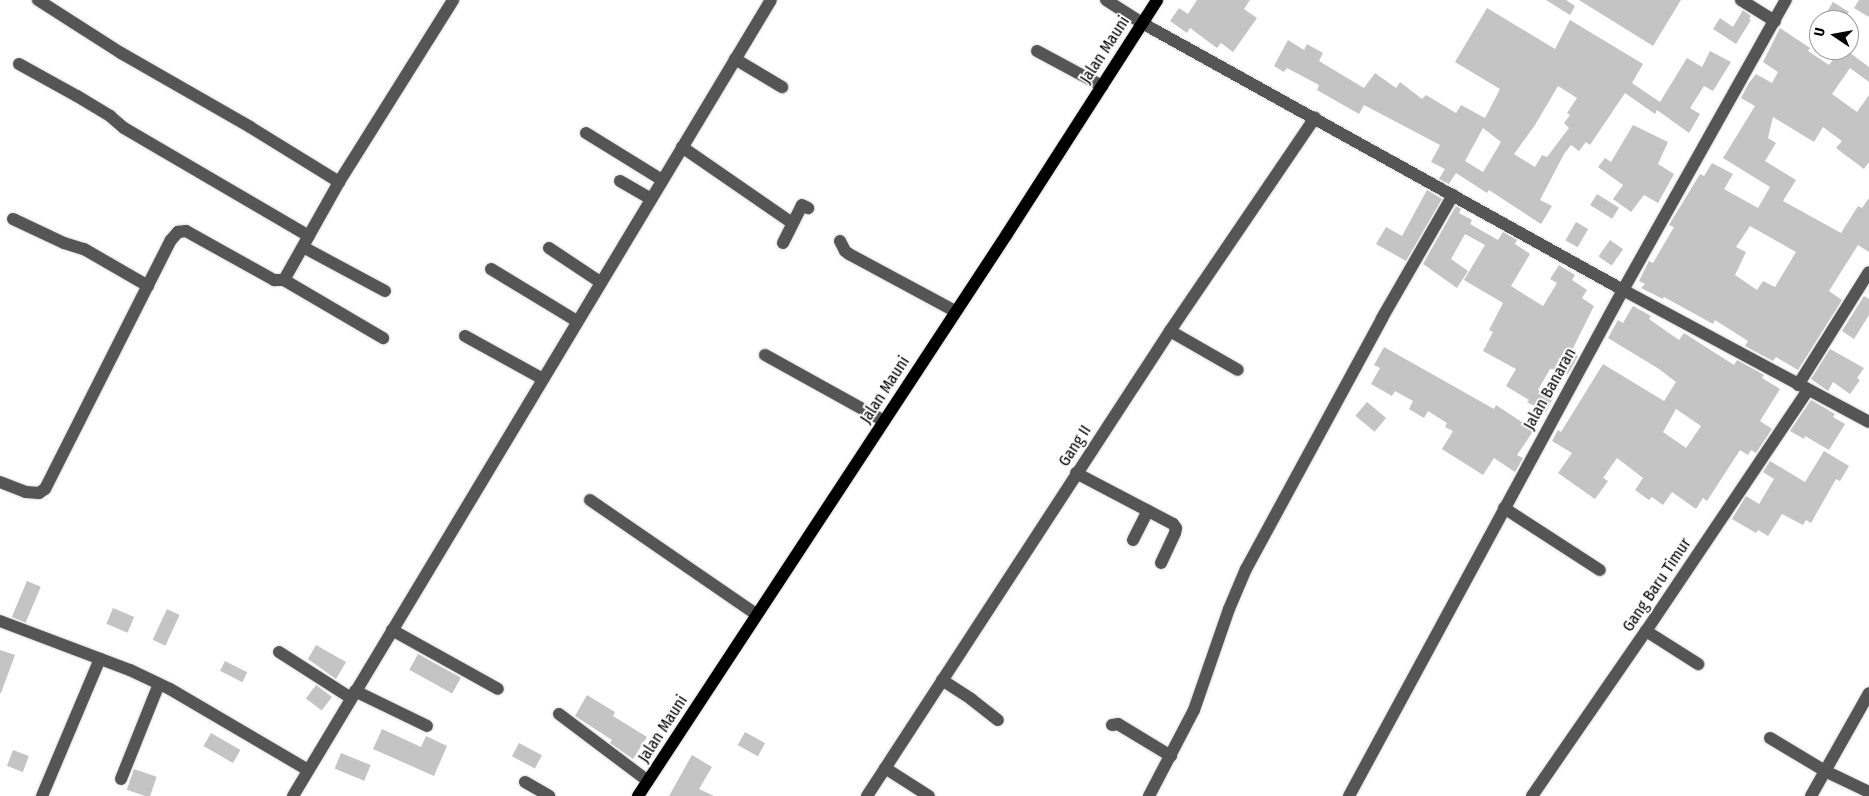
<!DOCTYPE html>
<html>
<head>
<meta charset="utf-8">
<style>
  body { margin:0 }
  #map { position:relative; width:1869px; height:796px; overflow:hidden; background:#fff; font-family:"Fira Sans Condensed",sans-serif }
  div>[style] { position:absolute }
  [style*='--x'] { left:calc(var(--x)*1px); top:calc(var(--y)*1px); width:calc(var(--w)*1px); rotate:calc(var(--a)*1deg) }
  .building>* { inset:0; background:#c4c4c4; transform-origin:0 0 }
  .roads { filter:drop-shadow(0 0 1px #dbdbdb) drop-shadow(0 0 1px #dbdbdb) }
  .minor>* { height:12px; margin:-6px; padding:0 6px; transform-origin:6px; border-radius:6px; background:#555 }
  .major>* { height:12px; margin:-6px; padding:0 6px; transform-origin:6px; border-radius:6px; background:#000 }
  span { translate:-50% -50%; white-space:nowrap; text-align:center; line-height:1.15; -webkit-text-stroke:4px #fff; paint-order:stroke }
  .street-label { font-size:16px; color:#000 }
  .north { position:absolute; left:1809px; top:10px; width:50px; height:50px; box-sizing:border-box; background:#fff; border:1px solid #999; border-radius:50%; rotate:282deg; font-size:14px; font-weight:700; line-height:20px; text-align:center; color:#000 }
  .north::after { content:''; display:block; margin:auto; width:18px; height:22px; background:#000; clip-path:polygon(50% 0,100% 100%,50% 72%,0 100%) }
</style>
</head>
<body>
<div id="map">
  <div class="building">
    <div style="clip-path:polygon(1197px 0,1250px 0,1244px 9px,1257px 18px,1233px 52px,1221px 43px,1217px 48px,1190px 28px,1187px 33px,1170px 21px,1179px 8px,1188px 14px)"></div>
    <div style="clip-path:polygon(1546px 0,1566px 0,1575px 6px,1570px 15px)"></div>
    <div style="clip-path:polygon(1579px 0,1681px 0,1653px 46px)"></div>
    <div style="clip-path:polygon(1859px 0,1869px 0,1869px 17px,1854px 8px)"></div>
    <div style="clip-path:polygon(1833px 2px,1849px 12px,1843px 20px,1833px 20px,1825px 15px)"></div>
    <div style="clip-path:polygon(evenodd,1487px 8px,1555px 49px,1570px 20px,1643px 64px,1632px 83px,1660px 102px,1687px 58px,1702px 67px,1710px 51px,1731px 62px,1713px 91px,1704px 86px,1690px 108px,1700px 114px,1689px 133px,1657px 110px,1655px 114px,1625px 93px,1590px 145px,1586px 142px,1579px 151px,1571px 145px,1564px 154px,1540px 200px,1552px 206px,1541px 224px,1489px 190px,1487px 193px,1456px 173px,1449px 184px,1439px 179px,1445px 169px,1431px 162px,1440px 145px,1364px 105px,1359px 114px,1317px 90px,1319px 85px,1287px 68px,1284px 72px,1274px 66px,1288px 40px,1304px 50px,1307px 44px,1323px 53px,1319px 61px,1364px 88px,1375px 73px,1396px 88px,1400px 82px,1422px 99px,1426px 95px,1456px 113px,1461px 105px,1485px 118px,1500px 89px,1455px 62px,1487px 8px,1558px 86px,1577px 98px,1567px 113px,1570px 115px,1564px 123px,1569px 128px,1547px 157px,1542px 155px,1535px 167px,1514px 154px,1535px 125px,1558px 86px,1487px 8px,1483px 128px,1501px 142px,1483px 172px,1465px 161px,1483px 128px)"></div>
    <div style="clip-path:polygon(1743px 10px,1751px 16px,1749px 19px,1751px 20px,1736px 44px,1713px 29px,1720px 18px,1733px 27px)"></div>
    <div style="clip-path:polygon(evenodd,1780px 28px,1810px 48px,1808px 51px,1829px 65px,1840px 50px,1846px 50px,1869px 67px,1869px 82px,1850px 68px,1832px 94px,1857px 112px,1869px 95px,1869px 162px,1864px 169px,1836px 148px,1842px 141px,1823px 127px,1814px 142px,1773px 117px,1768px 138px,1776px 143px,1765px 161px,1796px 180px,1783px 201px,1841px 233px,1858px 206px,1862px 208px,1869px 198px,1869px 252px,1858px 245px,1829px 291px,1842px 300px,1798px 370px,1776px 357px,1773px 361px,1745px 346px,1748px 341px,1715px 320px,1713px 324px,1664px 297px,1663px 299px,1641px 288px,1645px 284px,1639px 281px,1649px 261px,1653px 263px,1674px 227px,1669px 225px,1700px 174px,1704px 176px,1712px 163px,1733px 174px,1724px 189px,1758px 208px,1770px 187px,1723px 158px,1755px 106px,1741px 98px,1749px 83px,1756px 74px,1772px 83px,1778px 72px,1763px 62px,1780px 28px,1750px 226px,1796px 252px,1775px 287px,1763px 281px,1757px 290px,1735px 275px,1746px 252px,1736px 247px,1750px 226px)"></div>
    <div style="clip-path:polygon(1633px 125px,1668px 142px,1658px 164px,1674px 174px,1658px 203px,1644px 195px,1631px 212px,1613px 199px,1623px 185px,1598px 167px,1605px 158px,1611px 162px)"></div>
    <div style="clip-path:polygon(1427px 190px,1442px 199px,1406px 261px,1376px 244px,1386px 227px,1402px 236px)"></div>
    <div style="left:1597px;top:194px;width:26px;height:13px;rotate:32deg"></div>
    <div style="clip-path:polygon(1456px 206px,1461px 209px,1459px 213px,1472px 220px,1470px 224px,1498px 240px,1503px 232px,1517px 240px,1515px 244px,1530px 254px,1511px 286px,1543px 306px,1557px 283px,1550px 279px,1559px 265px,1575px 275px,1572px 280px,1587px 290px,1582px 298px,1594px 306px,1571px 352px,1578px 356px,1568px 374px,1558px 369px,1550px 369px,1538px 390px,1553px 398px,1546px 412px,1527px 402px,1529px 400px,1506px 386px,1516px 369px,1483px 351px,1493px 332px,1489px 330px,1503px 303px,1464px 280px,1485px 245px,1465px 234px,1451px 259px,1468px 271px,1457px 288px,1423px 264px)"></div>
    <div style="left:1576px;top:222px;width:14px;height:21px;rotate:30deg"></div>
    <div style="left:1610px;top:240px;width:16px;height:20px;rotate:35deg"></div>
    <div style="clip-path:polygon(1864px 296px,1869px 299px,1869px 315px,1854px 339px,1842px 331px)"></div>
    <div style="clip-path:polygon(evenodd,1633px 306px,1651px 316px,1649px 319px,1679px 340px,1684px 333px,1734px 365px,1737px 360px,1764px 375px,1762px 378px,1780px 389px,1760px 421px,1772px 429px,1756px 453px,1751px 450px,1748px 455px,1740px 450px,1707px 501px,1703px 498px,1696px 509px,1672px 492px,1663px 505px,1652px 497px,1649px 500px,1635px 490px,1643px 478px,1617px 458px,1603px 478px,1608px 481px,1595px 499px,1558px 473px,1572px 453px,1552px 441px,1558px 430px,1561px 432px,1603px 364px,1664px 401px,1676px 382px,1659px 369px,1608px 338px,1618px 320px,1623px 323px,1633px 306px,1676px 409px,1701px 426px,1686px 448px,1663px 432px,1676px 409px)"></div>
    <div style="clip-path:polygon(1384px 347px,1494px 409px,1496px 405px,1534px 430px,1517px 455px,1523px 458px,1515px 472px,1494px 458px,1483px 475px,1442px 449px,1453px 431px,1445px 427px,1447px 423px,1428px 411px,1424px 418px,1409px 409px,1413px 401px,1395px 391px,1392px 396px,1371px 384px,1380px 368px,1374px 365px)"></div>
    <div style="clip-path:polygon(1830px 349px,1864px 368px,1857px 378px,1860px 380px,1850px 394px,1833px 382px,1828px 391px,1811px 379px)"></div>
    <div style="clip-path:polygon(1811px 400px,1835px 414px,1833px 417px,1845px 424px,1829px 450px,1805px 436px,1804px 439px,1790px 431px)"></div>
    <div style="left:1367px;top:402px;width:25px;height:18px;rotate:40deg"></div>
    <div style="clip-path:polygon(1824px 451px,1849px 466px,1840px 481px,1836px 479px,1811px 523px,1806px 520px,1803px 525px,1782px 514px,1768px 536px,1758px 530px,1756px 533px,1732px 519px,1746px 496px,1759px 504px,1774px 479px,1763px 472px,1770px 461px,1805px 482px)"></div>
    <div style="left:27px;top:581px;width:15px;height:39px;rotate:23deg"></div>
    <div style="left:113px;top:608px;width:23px;height:17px;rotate:23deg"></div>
    <div style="left:167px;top:609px;width:14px;height:34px;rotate:25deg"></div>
    <div style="clip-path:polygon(316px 645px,346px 662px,336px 679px,308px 659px)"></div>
    <div style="clip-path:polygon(0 650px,15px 655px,1px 693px,0 693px)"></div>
    <div style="left:418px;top:654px;width:49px;height:18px;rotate:29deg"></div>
    <div style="left:225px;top:661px;width:25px;height:11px;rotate:27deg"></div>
    <div style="left:316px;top:685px;width:20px;height:17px;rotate:37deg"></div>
    <div style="clip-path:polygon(587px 695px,615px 712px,613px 716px,647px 737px,633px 759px,610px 743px,612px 740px,575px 716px)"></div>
    <div style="clip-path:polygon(382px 729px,421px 747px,426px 736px,447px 746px,434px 776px,373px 749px)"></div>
    <div style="left:745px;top:732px;width:23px;height:15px;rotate:29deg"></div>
    <div style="left:211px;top:733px;width:34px;height:15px;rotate:30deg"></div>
    <div style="left:519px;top:743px;width:26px;height:15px;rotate:28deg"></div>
    <div style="left:13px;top:750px;width:17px;height:17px;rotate:21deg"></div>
    <div style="left:341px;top:753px;width:32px;height:17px;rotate:22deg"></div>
    <div style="clip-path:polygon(692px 755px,712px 767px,699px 789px,714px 796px,669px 796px)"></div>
    <div style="left:134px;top:769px;width:24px;height:22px;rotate:19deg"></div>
  </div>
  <div class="roads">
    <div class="minor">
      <div style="--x:38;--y:0;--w:98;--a:32.6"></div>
      <div style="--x:121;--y:53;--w:149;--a:29.8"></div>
      <div style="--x:250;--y:127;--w:105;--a:31.7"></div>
      <div style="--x:1106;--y:0;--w:43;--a:32.6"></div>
      <div style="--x:1142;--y:23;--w:550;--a:29.03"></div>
      <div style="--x:1623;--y:290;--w:279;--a:28.2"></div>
      <div style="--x:1741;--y:0;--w:40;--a:32"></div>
      <div style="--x:1037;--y:51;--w:74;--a:28.3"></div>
      <div style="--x:735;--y:59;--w:55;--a:30.8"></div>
      <div style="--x:19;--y:64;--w:66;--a:28.9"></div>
      <div style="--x:77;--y:96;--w:39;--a:31"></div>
      <div style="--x:110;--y:116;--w:18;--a:41"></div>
      <div style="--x:124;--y:128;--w:214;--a:30.3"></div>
      <div style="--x:586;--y:133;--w:89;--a:31.7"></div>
      <div style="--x:682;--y:147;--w:134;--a:34.6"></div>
      <div style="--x:620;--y:181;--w:36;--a:30"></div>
      <div style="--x:13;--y:219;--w:56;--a:25.2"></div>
      <div style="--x:64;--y:243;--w:21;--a:17"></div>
      <div style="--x:84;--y:249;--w:74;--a:30"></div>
      <div style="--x:840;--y:241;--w:11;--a:63"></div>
      <div style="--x:845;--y:251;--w:5;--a:37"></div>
      <div style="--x:849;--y:254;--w:120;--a:28.3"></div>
      <div style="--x:783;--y:243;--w:42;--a:-63.4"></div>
      <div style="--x:802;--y:205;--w:7;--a:27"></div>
      <div style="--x:303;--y:247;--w:93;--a:28.2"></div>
      <div style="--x:549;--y:248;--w:61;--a:33.7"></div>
      <div style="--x:491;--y:269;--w:100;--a:31.2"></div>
      <div style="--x:284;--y:280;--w:115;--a:30.4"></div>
      <div style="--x:1170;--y:331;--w:78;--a:29.8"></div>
      <div style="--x:465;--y:336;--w:89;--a:28.9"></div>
      <div style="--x:765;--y:355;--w:136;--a:29"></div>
      <div style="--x:1798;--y:385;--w:133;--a:-57.9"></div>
      <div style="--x:1076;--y:473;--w:110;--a:27.7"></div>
      <div style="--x:1173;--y:524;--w:5;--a:53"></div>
      <div style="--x:1176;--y:528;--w:5;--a:101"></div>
      <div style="--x:1175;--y:533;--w:33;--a:115"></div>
      <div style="--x:0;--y:482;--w:28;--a:21"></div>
      <div style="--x:26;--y:492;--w:13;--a:4"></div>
      <div style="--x:39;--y:493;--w:7;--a:-34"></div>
      <div style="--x:45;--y:489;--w:279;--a:-63.2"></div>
      <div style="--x:171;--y:240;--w:11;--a:-49"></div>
      <div style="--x:178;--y:232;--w:8;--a:-7"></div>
      <div style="--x:186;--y:231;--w:101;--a:29.1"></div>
      <div style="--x:274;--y:280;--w:10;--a:0"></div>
      <div style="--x:284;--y:280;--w:112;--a:-60.7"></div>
      <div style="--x:339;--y:182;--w:215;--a:-57.9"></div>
      <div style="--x:590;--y:500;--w:201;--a:34.5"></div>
      <div style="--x:1504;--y:508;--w:114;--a:32.9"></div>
      <div style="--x:1133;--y:540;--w:33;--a:-63"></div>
      <div style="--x:0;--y:621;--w:139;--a:20.7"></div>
      <div style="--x:130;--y:670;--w:44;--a:25.4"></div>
      <div style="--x:170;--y:689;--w:160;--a:30.4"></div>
      <div style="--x:392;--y:630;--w:121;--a:29.1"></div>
      <div style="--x:1646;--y:631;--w:62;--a:32.4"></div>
      <div style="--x:279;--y:652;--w:85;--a:32.6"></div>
      <div style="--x:942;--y:680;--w:35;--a:33"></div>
      <div style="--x:971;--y:699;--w:34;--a:38"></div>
      <div style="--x:355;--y:691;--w:80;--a:25.9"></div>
      <div style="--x:559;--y:714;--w:111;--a:37"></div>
      <div style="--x:1112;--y:725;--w:6;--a:-9"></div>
      <div style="--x:1118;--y:724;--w:62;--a:31.1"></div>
      <div style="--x:1770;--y:738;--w:64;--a:31"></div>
      <div style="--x:1825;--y:771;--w:49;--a:25.5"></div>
      <div style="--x:885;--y:768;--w:52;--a:32.5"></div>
      <div style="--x:121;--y:779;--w:102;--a:-68.2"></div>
      <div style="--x:525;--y:782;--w:28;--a:30"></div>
      <div style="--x:42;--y:796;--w:149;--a:-67.1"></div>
      <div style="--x:293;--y:796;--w:928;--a:-59.02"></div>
      <div style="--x:867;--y:796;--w:555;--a:-56.91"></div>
      <div style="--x:1170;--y:331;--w:258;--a:-55.8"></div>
      <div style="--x:1149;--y:796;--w:97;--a:-62.4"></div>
      <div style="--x:1194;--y:710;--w:107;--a:-70.9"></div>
      <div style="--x:1229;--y:609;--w:43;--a:-67"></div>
      <div style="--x:1246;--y:569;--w:285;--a:-61.5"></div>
      <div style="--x:1382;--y:318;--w:142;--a:-60"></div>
      <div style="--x:1349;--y:796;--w:575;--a:-61.56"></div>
      <div style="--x:1623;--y:290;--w:333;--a:-60.7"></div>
      <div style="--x:1532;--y:796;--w:201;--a:-55.4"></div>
      <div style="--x:1646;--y:631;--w:290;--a:-56.1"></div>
      <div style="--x:1811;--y:796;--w:118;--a:-60.6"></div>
    </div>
    <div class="major">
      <div style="--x:638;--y:796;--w:672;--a:-56.71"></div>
      <div style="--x:1007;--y:234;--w:278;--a:-57.3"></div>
    </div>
  </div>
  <div class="street-label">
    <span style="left:1105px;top:50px;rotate:-57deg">Jalan Mauni</span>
    <span style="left:1550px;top:389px;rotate:-61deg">Jalan Banaran</span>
    <span style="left:885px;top:390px;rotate:-57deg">Jalan Mauni</span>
    <span style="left:1075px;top:446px;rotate:-57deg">Gang II</span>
    <span style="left:1657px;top:585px;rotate:-56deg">Gang Baru Timur</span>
    <span style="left:663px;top:729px;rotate:-57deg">Jalan Mauni</span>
  </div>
  <div class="north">U</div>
</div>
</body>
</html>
